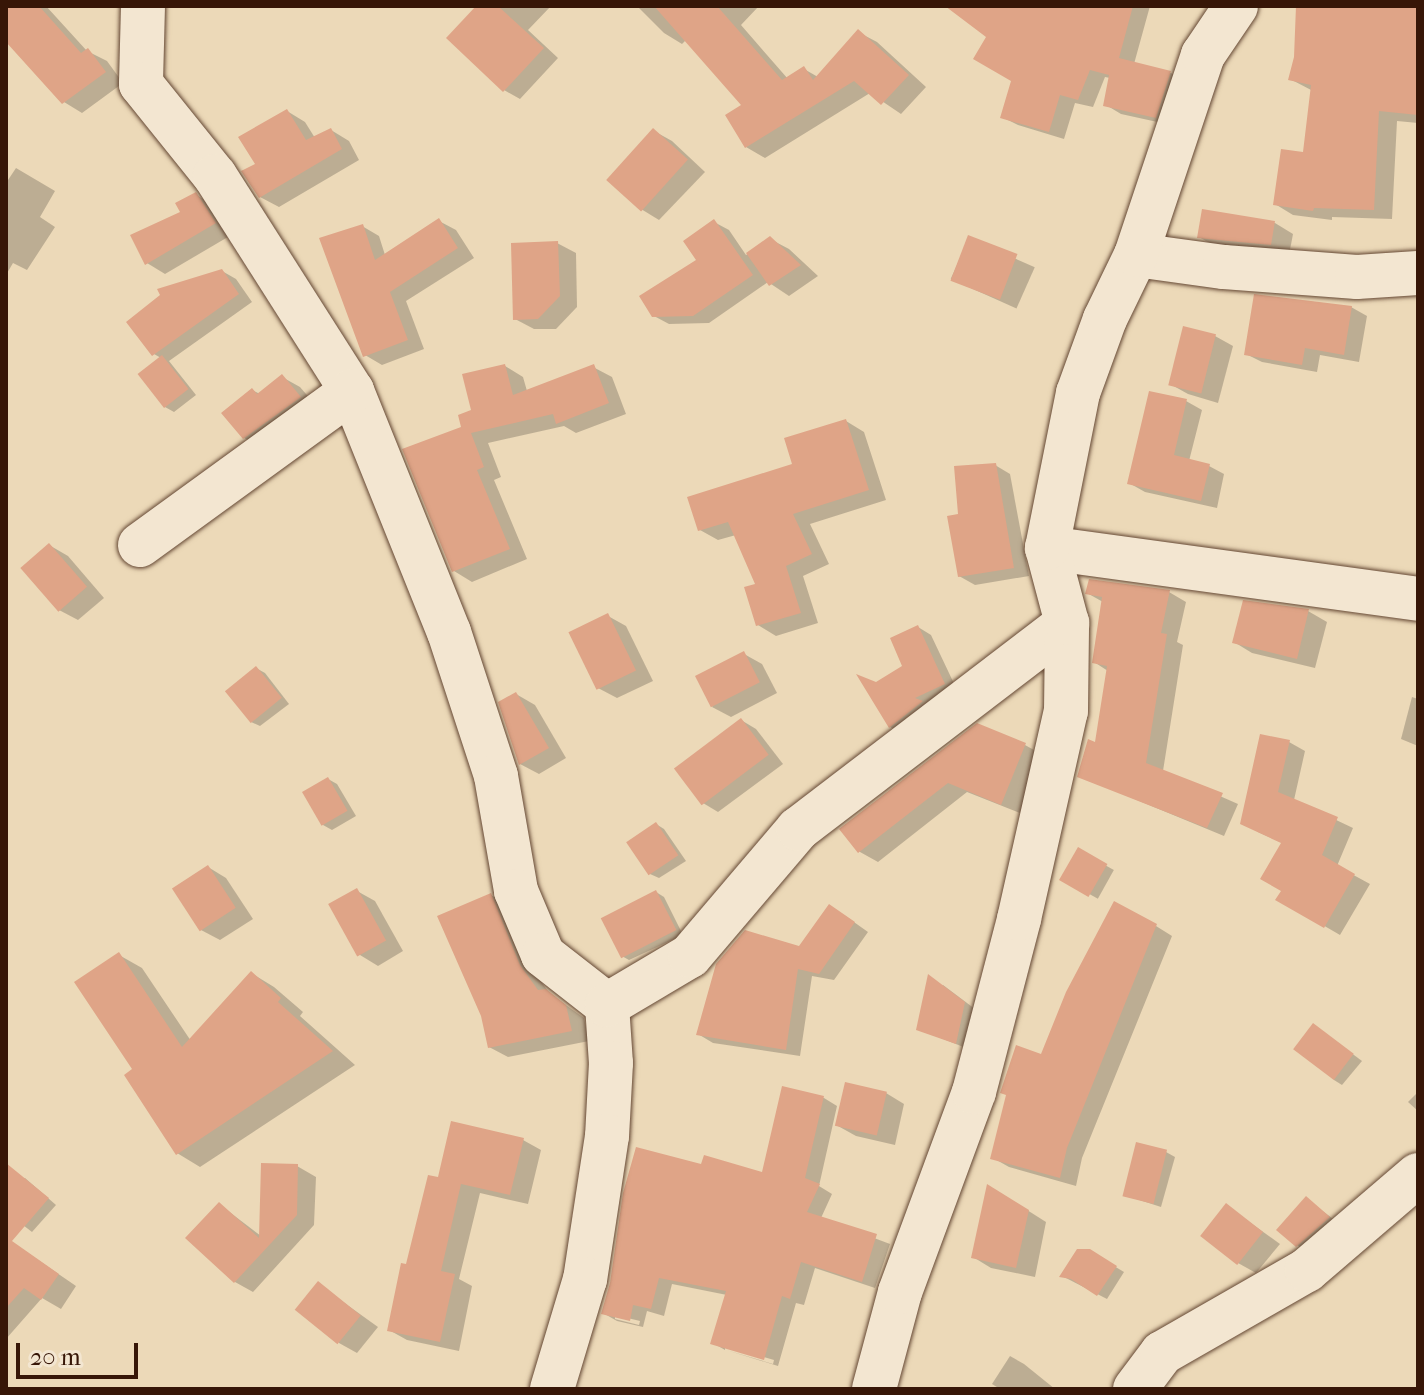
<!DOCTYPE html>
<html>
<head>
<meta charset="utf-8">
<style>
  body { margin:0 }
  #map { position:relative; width:1424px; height:1395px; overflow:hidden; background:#ecd9b8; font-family:"IM FELL French Canon",serif }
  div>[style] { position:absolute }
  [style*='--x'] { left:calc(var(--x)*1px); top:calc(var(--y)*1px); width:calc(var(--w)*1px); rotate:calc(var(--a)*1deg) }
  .shadow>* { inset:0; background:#0003; transform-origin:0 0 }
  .building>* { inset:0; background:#dfa487; transform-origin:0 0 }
  .roads { filter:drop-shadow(0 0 2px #644733) drop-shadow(0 0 2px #644733) }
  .street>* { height:44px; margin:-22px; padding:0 22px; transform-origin:22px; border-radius:22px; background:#f3e6d1 }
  span { translate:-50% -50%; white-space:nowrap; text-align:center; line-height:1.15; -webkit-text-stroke:6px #f3e6d1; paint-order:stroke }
  .frame { position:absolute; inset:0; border:8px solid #371607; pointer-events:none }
  .scale { position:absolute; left:16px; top:1343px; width:122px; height:36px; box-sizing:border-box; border:4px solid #371607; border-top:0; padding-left:10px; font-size:24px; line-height:28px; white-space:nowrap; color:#371607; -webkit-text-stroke:6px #f3e6d1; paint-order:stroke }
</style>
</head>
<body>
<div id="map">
  <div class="shadow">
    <div style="clip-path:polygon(13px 6px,46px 6px,87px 51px,107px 61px,123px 83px,82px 113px,64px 102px,6px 39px,6px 12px)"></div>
    <div style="clip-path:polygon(480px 6px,551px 6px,528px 30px,558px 58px,520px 99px,504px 90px)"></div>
    <div style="clip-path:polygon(637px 6px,759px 6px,741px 25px,788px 79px,804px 69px,818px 77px,858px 32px,877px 42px,926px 87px,901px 114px,870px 93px,765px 158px,746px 147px,744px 106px,686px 40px,682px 44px,664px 33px)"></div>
    <div style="clip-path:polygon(949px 6px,1150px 6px,1134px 64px,1171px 73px,1186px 81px,1171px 125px,1121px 114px,1106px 105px,1110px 78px,1105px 77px,1093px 107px,1075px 103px,1064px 139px,1018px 125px,1002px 117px,1013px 80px,988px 36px)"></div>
    <div style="clip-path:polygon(1371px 6px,1418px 6px,1418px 123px,1397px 121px,1392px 219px,1332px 217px,1332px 220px,1293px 215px,1275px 204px,1305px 155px,1313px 91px,1290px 79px)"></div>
    <div style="clip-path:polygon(287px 111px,305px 122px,315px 138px,331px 130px,349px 141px,359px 160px,279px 207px,260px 197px,258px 165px)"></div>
    <div style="clip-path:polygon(654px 131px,672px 141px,705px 172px,659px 220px,641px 209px)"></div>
    <div style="clip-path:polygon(16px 168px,55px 191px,40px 217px,55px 227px,27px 270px,13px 263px,6px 275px,6px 183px)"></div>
    <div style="clip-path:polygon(196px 195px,214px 205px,233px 234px,165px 274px,147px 263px)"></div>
    <div style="clip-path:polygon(1204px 212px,1275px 223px,1293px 234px,1289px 255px,1218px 248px,1199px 237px)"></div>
    <div style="clip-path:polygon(439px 221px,456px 230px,474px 258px,406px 301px,424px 349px,382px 365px,365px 355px,362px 226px,379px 236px,385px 255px)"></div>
    <div style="clip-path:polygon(714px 222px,729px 230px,746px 255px,770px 239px,789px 249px,818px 276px,789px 296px,768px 282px,709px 323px,669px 324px,654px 316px,699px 261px)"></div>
    <div style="left:969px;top:238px;width:72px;height:45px;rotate:24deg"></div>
    <div style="clip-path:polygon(557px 243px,576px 253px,577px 307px,556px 329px,534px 329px,515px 319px)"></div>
    <div style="clip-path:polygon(222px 271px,236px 279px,252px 302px,169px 361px,196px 395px,174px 412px,165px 407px,161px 358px,154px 354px)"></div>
    <div style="clip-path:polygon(1351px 307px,1367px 316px,1359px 362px,1320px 355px,1317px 372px,1262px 362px,1246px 354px)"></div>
    <div style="clip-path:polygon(1215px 336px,1233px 346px,1218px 403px,1188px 394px,1170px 384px)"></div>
    <div style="clip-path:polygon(505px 366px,523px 377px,527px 391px,593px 367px,612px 377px,626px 414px,576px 433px,564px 426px,488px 443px,501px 477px,494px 480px,527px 559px,472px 582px,454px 571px,464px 428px)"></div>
    <div style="clip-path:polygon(282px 377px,300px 387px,318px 408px,263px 448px,244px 438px,252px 390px,260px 394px)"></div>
    <div style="clip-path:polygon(1186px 401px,1202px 410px,1189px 461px,1209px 466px,1224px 474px,1217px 508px,1145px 492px,1129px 483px)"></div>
    <div style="clip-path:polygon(846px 421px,864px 432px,886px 500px,810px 524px,829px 564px,803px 576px,818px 623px,776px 636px,758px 625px,758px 585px,736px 535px,718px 540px,700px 530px,795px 466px)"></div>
    <div style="clip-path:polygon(995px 465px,1010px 474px,1029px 576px,975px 585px,959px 576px,961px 515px)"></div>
    <div style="clip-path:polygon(49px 545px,68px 556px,104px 598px,78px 620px,59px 610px)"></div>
    <div style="clip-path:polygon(1169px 592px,1186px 602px,1177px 642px,1183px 645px,1163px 771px,1238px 804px,1224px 836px,1079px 776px,1097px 745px,1108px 671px,1094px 662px,1103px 602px,1087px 593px)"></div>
    <div style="clip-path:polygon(1244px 602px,1308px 611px,1327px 622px,1315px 668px,1252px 653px,1234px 642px)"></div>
    <div style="clip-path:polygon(608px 616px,626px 626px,653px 681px,617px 698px,598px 688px)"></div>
    <div style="clip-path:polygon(918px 627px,931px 635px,958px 692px,904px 735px,890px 727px,876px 684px,905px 667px)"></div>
    <div style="clip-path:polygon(744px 654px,762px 664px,777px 693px,731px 717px,712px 707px)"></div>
    <div style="clip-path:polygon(256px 668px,265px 673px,289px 704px,260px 726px,251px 722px)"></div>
    <div style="clip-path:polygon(516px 694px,535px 705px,566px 758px,539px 774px,520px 764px)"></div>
    <div style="clip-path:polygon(1412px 697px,1418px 699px,1418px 746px,1401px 739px)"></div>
    <div style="clip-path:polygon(741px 720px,756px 729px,783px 764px,718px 812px,703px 803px)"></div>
    <div style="clip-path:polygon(1289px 742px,1305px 751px,1294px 800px,1353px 828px,1337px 866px,1370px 884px,1340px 935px,1278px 899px,1283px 890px,1283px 843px,1258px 832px)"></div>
    <div style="clip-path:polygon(1025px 745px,1043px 755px,1020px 813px,967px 792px,878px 862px,860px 852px,842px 829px)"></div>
    <div style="clip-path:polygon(328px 779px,337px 784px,356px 816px,332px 830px,323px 825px)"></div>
    <div style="clip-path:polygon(656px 824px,664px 829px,686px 861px,659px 878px,650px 874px)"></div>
    <div style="left:1078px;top:850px;width:41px;height:33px;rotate:29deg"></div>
    <div style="clip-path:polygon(208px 867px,226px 878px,253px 919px,220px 940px,201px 930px)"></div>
    <div style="clip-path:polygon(357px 891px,375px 901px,403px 951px,378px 966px,360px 955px)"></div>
    <div style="clip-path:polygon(656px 892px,664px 897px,683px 935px,629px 960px,620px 955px)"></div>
    <div style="clip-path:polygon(491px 895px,509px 906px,538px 977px,549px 993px,584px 1018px,589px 1041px,508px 1057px,489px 1047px)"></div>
    <div style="clip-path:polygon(844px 915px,868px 932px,834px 980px,812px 976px,800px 1056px,713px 1043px,698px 1034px)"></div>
    <div style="clip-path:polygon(1156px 926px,1172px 936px,1082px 1158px,1076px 1186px,1009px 1167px,993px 1158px,1042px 1057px)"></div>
    <div style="clip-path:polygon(119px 955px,142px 968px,191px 1041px,251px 973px,274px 987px,303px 1012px,300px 1016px,355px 1065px,200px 1167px,177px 1153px,135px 1070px)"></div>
    <div style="clip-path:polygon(943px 985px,979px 1012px,971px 1050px,918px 1029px)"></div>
    <div style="clip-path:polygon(1314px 1025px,1362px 1061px,1342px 1085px,1334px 1080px)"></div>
    <div style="clip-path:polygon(evenodd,783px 1089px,824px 1098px,837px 1106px,819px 1186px,832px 1194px,821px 1218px,890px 1244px,875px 1288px,815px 1268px,804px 1305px,796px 1303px,778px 1366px,726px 1350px,773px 1364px,774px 1360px,725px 1346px,725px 1350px,713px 1343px,727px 1295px,672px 1284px,664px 1316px,647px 1311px,643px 1327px,617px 1321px,603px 1313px,702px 1167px,763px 1175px,783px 1089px,615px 1315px,640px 1321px,639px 1325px,615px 1319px,615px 1315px)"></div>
    <div style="clip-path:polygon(1418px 1092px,1418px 1111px,1408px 1102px)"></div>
    <div style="clip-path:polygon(886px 1093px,904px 1104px,895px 1145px,856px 1136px,838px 1126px)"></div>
    <div style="clip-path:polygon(523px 1140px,541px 1150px,528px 1204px,480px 1193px,459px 1279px,472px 1286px,459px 1351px,407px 1340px,389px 1330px,439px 1180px)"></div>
    <div style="clip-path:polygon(1166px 1152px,1175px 1157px,1161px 1207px,1124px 1195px)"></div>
    <div style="clip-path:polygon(297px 1166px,316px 1177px,314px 1225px,253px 1292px,235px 1282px,219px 1204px,261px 1236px)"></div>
    <div style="clip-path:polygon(25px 1178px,56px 1205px,32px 1232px,6px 1212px,6px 1185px)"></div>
    <div style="clip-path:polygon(1005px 1196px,1046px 1222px,1035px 1277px,991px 1268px,973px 1257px)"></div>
    <div style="clip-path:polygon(1307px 1199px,1337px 1222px,1305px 1250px,1297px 1245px)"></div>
    <div style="clip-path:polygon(1227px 1206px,1280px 1244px,1256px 1273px,1238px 1263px)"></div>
    <div style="clip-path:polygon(6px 1238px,76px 1286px,61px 1309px,42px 1298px,6px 1339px)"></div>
    <div style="clip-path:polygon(1089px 1251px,1124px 1272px,1107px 1299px,1062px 1276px)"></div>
    <div style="clip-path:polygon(318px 1284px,378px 1327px,357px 1353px,339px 1343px)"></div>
    <div style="clip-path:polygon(1010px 1356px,1024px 1364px,1055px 1389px,1000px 1389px,992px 1384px)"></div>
  </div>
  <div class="building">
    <div style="clip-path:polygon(6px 6px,39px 6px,81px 53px,88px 48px,106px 72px,62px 104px,6px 42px)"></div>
    <div style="clip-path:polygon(476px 6px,498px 6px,544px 48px,503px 92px,446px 38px)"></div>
    <div style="clip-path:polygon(654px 6px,717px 6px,782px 80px,804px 66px,813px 80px,858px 29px,909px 75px,881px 105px,854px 81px,745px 148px,725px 115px,741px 105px)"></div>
    <div style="clip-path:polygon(945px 6px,1133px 6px,1119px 58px,1171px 71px,1156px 118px,1103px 106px,1109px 75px,1090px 70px,1078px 100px,1060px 95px,1049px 132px,1000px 118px,1011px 81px,973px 59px,986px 37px)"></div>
    <div style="clip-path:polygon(1296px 6px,1418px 6px,1418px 115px,1379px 111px,1374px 210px,1314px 208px,1313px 211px,1273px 205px,1281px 149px,1303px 152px,1311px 85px,1288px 80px,1294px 57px)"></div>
    <div style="clip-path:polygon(287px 109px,306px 140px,331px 128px,342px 149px,259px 198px,241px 171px,255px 164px,238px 137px)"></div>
    <div style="left:653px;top:128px;width:47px;height:70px;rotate:42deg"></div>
    <div style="clip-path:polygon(196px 192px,216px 223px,145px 265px,130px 235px,180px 212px,175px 203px)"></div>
    <div style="clip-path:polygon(1202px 209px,1275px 221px,1271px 245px,1197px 238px)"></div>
    <div style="clip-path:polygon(439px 218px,458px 248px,390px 292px,408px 340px,363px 357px,319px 238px,363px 224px,375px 260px)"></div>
    <div style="clip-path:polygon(714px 219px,753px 275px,693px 316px,652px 317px,639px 296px,696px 260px,683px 241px)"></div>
    <div style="left:968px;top:235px;width:53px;height:49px;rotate:21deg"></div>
    <div style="clip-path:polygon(770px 236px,801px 265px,769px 286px,746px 253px)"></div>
    <div style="clip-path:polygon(558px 241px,560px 296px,538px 319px,513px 320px,511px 243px)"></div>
    <div style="clip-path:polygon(222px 269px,239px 294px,152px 356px,126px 322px,160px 295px,157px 289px)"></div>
    <div style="clip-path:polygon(1254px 294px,1352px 306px,1344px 355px,1305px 348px,1302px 365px,1244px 355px)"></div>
    <div style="left:1183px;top:326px;width:34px;height:61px;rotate:14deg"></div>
    <div style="left:162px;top:355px;width:43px;height:31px;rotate:52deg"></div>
    <div style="clip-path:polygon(505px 364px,513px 395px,594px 364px,609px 403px,556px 424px,553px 414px,471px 433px,484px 467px,477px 470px,510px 549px,452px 572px,402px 449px,461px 427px,458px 415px,471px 410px,462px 374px)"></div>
    <div style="clip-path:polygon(282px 374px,301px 397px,243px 439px,221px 413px,252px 388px,257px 394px)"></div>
    <div style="clip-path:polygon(1149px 391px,1187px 399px,1174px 455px,1210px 464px,1201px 501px,1127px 484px)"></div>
    <div style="clip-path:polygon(846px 419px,869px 490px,793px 514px,812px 554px,786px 566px,801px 613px,756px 626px,744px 587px,755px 584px,728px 522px,698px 531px,687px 497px,792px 464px,784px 438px)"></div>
    <div style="clip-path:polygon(996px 463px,1014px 568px,958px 577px,947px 516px,958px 514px,954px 466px)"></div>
    <div style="left:49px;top:543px;width:58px;height:38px;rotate:49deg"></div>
    <div style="clip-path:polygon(1089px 579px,1170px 590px,1161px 633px,1167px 634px,1146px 763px,1223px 793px,1207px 828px,1077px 777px,1088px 739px,1095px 742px,1107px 666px,1092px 663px,1102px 597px,1085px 594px)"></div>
    <div style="clip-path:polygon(1243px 600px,1309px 609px,1297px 659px,1232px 643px)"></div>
    <div style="left:608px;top:613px;width:64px;height:44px;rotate:64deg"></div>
    <div style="clip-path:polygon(918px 625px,945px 684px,915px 698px,923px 701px,889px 728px,856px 674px,876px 682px,902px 666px,890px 638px)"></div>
    <div style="left:744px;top:651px;width:35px;height:55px;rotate:63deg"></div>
    <div style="left:256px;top:666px;width:41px;height:40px;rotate:51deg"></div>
    <div style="clip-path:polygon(516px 692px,549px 748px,519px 765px,498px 702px)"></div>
    <div style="left:741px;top:718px;width:46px;height:84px;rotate:53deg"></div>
    <div style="clip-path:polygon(977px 723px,1026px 743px,1001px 805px,948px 783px,858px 853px,839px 829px)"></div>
    <div style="clip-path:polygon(1260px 734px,1290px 740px,1278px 792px,1338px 817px,1322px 855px,1355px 874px,1324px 928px,1275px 900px,1281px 891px,1260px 879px,1281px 843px,1240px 824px)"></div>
    <div style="left:328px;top:777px;width:39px;height:30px;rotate:60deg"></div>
    <div style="left:656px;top:822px;width:40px;height:36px;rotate:56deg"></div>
    <div style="left:1078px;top:847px;width:34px;height:38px;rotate:30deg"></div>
    <div style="left:208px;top:865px;width:51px;height:43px;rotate:57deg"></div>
    <div style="left:357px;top:888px;width:60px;height:33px;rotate:61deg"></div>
    <div style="left:656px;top:890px;width:45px;height:62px;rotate:63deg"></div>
    <div style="clip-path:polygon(491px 893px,520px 965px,538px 990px,546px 989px,566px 1005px,572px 1031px,488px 1048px,481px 1016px,437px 916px)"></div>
    <div style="clip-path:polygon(1114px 901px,1157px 924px,1067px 1148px,1060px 1178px,990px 1159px,1006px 1095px,1000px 1093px,1016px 1045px,1041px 1054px,1066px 992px)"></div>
    <div style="clip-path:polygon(829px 904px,855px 922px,819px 974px,798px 969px,786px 1050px,696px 1035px,716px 964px,745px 930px,799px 946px)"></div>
    <div style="clip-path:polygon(119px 952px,182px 1047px,251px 971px,281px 998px,278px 1002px,333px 1051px,176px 1155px,124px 1075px,132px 1069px,74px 982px)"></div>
    <div style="clip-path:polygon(928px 974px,965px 1002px,956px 1044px,916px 1030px)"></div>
    <div style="left:1313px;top:1023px;width:51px;height:33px;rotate:37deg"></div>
    <div style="left:845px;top:1082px;width:43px;height:45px;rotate:13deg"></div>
    <div style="clip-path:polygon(782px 1086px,824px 1096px,805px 1178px,820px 1184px,807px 1212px,877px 1234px,862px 1282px,801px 1262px,790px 1299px,782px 1296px,764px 1360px,710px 1344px,726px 1291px,659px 1278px,651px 1309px,633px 1305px,630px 1321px,601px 1314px,610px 1283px,623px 1193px,636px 1147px,701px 1164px,704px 1155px,762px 1172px)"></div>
    <div style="clip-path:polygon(451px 1121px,524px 1138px,510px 1195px,461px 1184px,441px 1271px,455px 1274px,440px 1342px,387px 1331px,401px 1263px,406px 1264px,428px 1175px,438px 1177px)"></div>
    <div style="left:1136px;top:1142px;width:32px;height:56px;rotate:14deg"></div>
    <div style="clip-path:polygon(6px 1163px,49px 1198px,12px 1241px,59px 1274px,41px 1300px,24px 1288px,6px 1308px)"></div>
    <div style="clip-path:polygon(261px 1163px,298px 1164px,297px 1215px,234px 1283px,185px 1238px,219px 1202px,259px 1238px)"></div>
    <div style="clip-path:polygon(987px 1184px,1029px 1210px,1016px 1268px,971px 1258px)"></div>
    <div style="clip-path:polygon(1306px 1196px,1330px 1217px,1296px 1247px,1276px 1230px)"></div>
    <div style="left:1226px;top:1203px;width:47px;height:42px;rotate:38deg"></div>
    <div style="clip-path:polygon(1077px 1249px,1090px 1249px,1117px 1266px,1097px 1296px,1071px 1279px,1059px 1277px)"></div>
    <div style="left:318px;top:1281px;width:55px;height:37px;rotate:39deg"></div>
  </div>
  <div class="roads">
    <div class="street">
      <div style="--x:143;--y:6;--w:78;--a:91.5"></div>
      <div style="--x:141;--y:84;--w:118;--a:51.2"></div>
      <div style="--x:215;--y:176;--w:255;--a:57.5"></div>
      <div style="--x:352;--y:391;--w:260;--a:68.1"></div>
      <div style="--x:449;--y:632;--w:151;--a:71.9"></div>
      <div style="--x:496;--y:776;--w:117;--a:80.1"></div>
      <div style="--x:516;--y:891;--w:69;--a:67.1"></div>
      <div style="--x:543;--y:955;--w:81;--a:38"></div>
      <div style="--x:607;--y:1005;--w:58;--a:86.1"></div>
      <div style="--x:611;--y:1063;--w:73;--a:93.1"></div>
      <div style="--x:607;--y:1136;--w:145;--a:98.7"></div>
      <div style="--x:585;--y:1279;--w:115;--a:106.7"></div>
      <div style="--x:1136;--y:255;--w:89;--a:7.8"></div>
      <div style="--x:1224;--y:267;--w:133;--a:4.3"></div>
      <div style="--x:1357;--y:277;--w:61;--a:-3.8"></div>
      <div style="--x:140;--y:545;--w:262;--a:-36"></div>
      <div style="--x:1047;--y:548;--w:374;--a:7.8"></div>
      <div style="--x:607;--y:1005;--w:96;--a:-30.6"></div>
      <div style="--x:690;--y:956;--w:167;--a:-49.6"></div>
      <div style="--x:798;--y:829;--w:339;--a:-37.4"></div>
      <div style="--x:874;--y:1389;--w:100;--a:-75"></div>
      <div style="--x:900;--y:1292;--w:213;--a:-69.7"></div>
      <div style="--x:974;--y:1092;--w:179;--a:-75.4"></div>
      <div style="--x:1019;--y:919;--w:213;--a:-77.3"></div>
      <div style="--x:1066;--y:711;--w:88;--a:-89.3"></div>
      <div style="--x:1067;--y:623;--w:78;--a:-104.9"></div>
      <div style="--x:1047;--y:548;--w:158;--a:-78.7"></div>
      <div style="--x:1078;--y:393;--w:79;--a:-70"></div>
      <div style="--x:1105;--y:319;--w:71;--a:-64.2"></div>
      <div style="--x:1136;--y:255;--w:211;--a:-71.5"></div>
      <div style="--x:1203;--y:55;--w:59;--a:-56"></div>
      <div style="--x:1135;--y:1389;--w:45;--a:-53.1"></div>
      <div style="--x:1162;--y:1353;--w:167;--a:-29.8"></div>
      <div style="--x:1307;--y:1270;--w:146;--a:-40.6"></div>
    </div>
  </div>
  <div class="frame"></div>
  <div class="scale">20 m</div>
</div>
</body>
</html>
